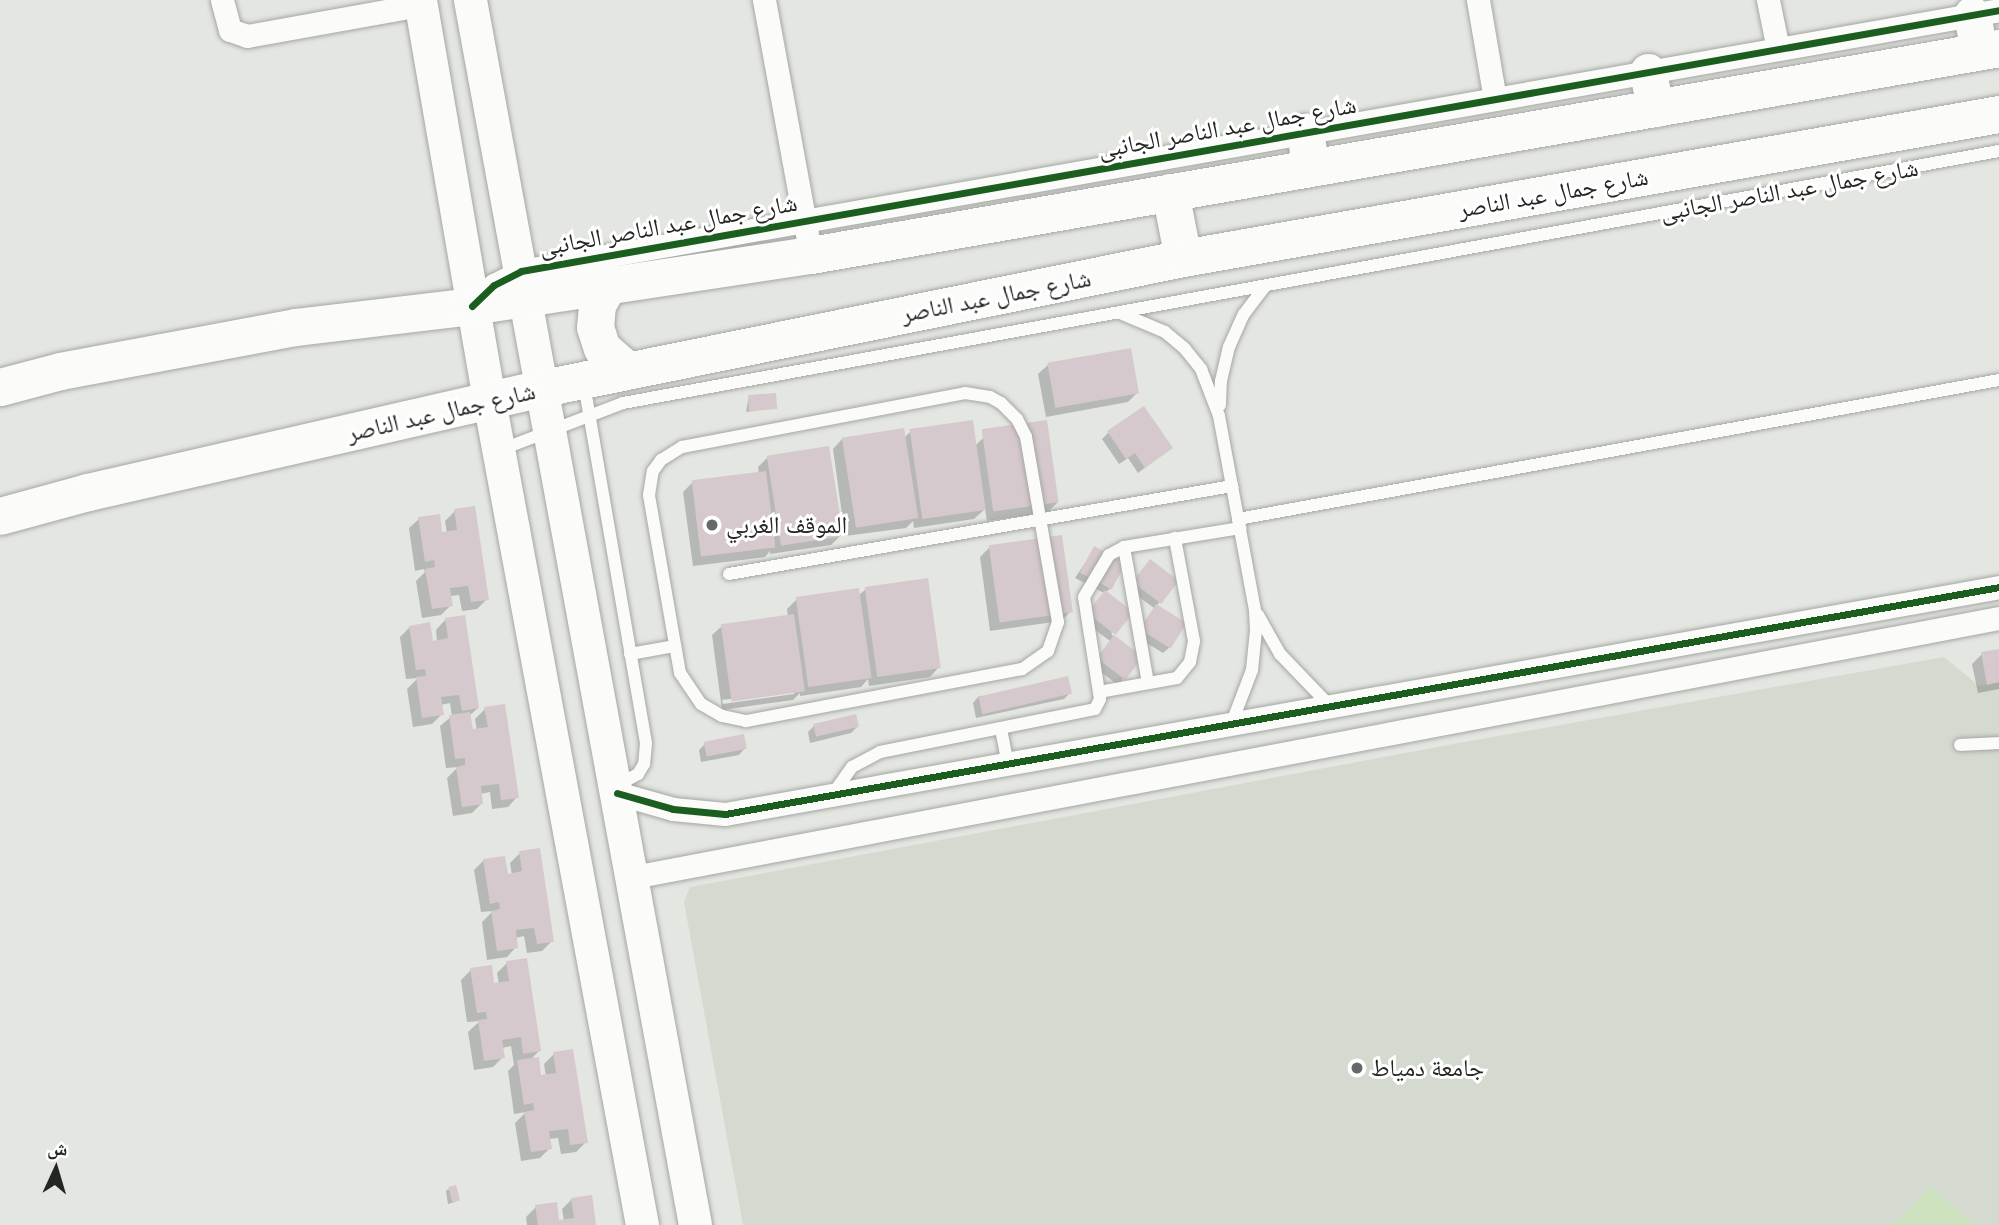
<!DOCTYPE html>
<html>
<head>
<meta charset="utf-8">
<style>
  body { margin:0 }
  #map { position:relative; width:1999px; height:1225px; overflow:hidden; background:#e3e6e1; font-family:Raleway,"Noto Naskh Arabic",sans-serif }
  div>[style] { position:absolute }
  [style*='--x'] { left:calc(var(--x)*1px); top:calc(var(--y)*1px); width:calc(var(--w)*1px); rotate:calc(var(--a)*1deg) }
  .built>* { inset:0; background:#d4dad0 }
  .green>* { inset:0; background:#cde1be }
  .shadow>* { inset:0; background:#0003 }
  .building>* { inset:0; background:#d6c9cd; transform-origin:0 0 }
  .roads { filter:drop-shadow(0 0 2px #a5a7a3) drop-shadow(0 0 2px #a5a7a3) }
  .lane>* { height:12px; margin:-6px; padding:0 6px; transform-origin:6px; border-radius:6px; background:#fbfbfa }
  .street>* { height:23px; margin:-11.5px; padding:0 11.5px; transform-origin:11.5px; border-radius:11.5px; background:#fbfbfa }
  .secondary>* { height:33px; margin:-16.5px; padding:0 16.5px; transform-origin:16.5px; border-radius:16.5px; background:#fbfbfa }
  .primary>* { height:37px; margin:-18.5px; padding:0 18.5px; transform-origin:18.5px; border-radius:18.5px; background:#fbfbfa }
  .cycleway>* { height:7px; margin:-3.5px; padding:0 3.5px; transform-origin:3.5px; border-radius:3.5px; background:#1b5e20 }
  .dots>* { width:19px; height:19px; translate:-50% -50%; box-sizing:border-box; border:4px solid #fff; border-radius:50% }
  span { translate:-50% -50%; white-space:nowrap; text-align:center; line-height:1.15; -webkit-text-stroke:6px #fff; paint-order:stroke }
  .street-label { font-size:24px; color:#242623 }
  .poi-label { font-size:24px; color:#242623 }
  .left { translate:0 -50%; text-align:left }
  .north { position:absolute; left:21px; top:1134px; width:70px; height:70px; -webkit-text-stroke:5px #fff; paint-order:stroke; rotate:4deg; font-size:19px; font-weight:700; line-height:28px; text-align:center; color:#242623 }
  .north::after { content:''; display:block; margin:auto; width:24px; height:32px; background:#242623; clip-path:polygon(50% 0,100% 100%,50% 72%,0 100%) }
</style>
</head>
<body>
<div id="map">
  <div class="built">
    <div style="clip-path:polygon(1944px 657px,1979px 686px,1999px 682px,1999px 1225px,743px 1225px,684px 902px,690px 887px,1464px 742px)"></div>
  </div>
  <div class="green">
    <div style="clip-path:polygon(1931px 1186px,1974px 1225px,1894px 1225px)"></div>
  </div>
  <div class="shadow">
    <div style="clip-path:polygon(1048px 365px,1138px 392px,1128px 402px,1046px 417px,1038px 374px)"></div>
    <div style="clip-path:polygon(749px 396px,775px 408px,746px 412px)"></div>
    <div style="clip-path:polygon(911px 431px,975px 446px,984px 437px,1058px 502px,1048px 512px,987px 521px,985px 509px,974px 519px,914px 528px,913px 521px,906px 528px,845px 536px,833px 449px,842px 439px,904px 438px)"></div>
    <div style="clip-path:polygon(1108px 433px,1171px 448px,1138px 473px,1128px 458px,1119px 464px,1102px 439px)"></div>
    <div style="clip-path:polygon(768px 457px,841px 535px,831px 545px,770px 554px,770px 551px,765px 557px,693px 566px,683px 492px,693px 482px,759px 474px,758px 467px)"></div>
    <div style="clip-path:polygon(455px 511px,487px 599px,477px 609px,462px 611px,459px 595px,450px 596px,451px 605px,441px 615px,422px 618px,416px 581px,425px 572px,424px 569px,415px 571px,409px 528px,419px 519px,441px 534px,447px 533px,445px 521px)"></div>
    <div style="clip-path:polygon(990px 547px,1071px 611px,1061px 621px,990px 631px,980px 557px)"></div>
    <div style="clip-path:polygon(1095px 548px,1111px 588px,1106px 592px,1112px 635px,1141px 657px,1118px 685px,1092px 665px,1110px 641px,1082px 620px,1104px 593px,1075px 578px)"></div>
    <div style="clip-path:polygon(1144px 567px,1160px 602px,1156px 606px,1170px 647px,1163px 653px,1135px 636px,1154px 608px,1128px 589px)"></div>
    <div style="clip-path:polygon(evenodd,866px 589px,939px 667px,930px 677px,869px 686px,868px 679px,861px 687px,800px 696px,800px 693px,793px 700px,722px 710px,712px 635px,722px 626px,788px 617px,787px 609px,797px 599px,858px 596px,866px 589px,794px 690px,794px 694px,723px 704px,722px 700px,794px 690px)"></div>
    <div style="clip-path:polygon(445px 620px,478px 708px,469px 716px,471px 731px,477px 731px,475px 719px,485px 709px,517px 797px,508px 807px,492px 809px,490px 792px,480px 794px,482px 803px,472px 813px,453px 816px,447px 778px,458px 767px,446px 768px,440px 726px,452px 716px,450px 703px,440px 705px,442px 714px,432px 724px,413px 727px,407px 689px,418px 678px,406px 679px,400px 637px,410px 627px,432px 643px,437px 642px,436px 630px)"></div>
    <div style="clip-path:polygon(1999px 651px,1999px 689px,1978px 693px,1972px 664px,1982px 654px)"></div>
    <div style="clip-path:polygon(1070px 693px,1064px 699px,976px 718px,973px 703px,979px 696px)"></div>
    <div style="clip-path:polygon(814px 726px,857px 727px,851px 733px,810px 743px,808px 732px)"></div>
    <div style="clip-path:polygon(705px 744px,745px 748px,739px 755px,701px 762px,699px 750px)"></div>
    <div style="clip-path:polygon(520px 853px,552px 941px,542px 951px,527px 953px,524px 936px,515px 938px,516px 947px,507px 957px,487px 960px,482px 922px,493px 911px,481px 912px,474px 870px,484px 860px,506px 876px,512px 875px,510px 863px)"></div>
    <div style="clip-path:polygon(507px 963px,539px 1051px,530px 1060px,540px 1077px,546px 1076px,544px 1064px,554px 1054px,586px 1142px,576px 1152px,561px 1154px,558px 1138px,549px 1139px,550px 1148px,540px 1158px,521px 1161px,515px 1123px,526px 1112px,514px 1114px,508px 1071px,514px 1065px,511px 1046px,502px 1048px,503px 1057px,493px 1067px,474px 1070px,468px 1032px,480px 1021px,467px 1022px,461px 980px,471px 970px,493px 985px,499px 984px,497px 973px)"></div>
    <div style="clip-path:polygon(448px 1189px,458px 1199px,455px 1202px,448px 1204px,446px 1191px)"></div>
    <div style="clip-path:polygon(572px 1199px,595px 1225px,527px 1225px,526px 1217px,536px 1207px,558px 1222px,564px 1221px,562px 1209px)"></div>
  </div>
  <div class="building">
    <div style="left:1131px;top:348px;width:46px;height:85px;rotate:80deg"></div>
    <div style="left:776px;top:393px;width:16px;height:28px;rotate:86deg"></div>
    <div style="clip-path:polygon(1144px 406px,1173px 448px,1145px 468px,1135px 453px,1126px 459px,1107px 431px)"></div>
    <div style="left:973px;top:420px;width:91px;height:64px;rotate:82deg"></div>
    <div style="left:1047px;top:420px;width:83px;height:66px;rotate:82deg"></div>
    <div style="left:904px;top:428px;width:91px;height:63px;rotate:81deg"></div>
    <div style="left:829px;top:446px;width:91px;height:63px;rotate:81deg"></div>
    <div style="left:766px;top:471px;width:77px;height:75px;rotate:83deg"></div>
    <div style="clip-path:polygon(475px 506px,489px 600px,471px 602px,468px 586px,450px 588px,453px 606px,432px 609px,425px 569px,435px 567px,434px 560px,425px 562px,418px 517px,440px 514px,442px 532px,457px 530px,454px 509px)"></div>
    <div style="left:1062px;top:535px;width:78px;height:74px;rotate:82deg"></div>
    <div style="left:1094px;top:546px;width:36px;height:30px;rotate:28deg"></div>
    <div style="left:1150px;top:559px;width:36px;height:29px;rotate:37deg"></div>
    <div style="left:928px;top:578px;width:91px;height:64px;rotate:82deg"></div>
    <div style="left:859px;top:588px;width:91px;height:64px;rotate:82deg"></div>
    <div style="left:1105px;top:590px;width:36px;height:29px;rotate:38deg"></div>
    <div style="left:1156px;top:604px;width:36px;height:30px;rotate:32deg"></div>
    <div style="left:794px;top:614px;width:78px;height:74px;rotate:82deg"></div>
    <div style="clip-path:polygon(465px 615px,479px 708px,462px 711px,459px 695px,441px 697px,444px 715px,422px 718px,416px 677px,426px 676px,425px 669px,416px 670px,409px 626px,430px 622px,433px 641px,448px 638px,445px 618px)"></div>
    <div style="left:1114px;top:635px;width:36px;height:29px;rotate:37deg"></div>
    <div style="clip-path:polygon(1999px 649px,1999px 682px,1987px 685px,1981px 652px)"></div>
    <div style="left:1068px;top:676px;width:18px;height:92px;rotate:77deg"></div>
    <div style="clip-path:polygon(505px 704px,519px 798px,501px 800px,499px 784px,481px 786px,483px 804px,462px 807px,456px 767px,465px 765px,465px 758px,455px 759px,449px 715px,470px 712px,473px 729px,488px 727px,484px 707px)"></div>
    <div style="left:856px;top:714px;width:13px;height:44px;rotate:77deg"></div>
    <div style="left:744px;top:734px;width:15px;height:41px;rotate:79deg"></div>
    <div style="clip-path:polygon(540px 848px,554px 942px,537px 944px,534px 928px,516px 930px,518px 948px,497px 951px,491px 911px,500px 909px,499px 902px,490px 904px,483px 859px,505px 856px,508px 874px,522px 871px,519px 851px)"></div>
    <div style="clip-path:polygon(527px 958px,541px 1051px,523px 1054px,521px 1037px,502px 1040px,505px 1058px,484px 1061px,478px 1020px,487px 1019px,486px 1012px,477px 1013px,470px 968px,492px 965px,494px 983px,509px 981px,506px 961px)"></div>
    <div style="clip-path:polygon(573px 1049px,588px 1143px,570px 1145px,568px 1129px,549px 1131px,552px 1149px,531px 1152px,524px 1112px,534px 1110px,533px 1103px,524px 1105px,517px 1060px,539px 1057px,541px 1075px,556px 1073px,553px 1052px)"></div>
    <div style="left:456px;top:1185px;width:16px;height:8px;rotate:75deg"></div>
    <div style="clip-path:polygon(592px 1195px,596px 1225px,538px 1225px,535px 1205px,557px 1202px,559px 1220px,574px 1218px,571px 1198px)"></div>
  </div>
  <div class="roads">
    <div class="lane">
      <div style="--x:1120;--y:313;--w:49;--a:22.9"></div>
      <div style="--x:1165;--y:332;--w:26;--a:40"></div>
      <div style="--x:1185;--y:349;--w:26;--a:51"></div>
      <div style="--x:1201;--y:369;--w:50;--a:69"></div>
      <div style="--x:1219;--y:416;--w:198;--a:79.5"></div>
      <div style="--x:1255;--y:611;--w:19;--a:87"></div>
      <div style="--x:1256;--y:630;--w:40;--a:95.7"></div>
      <div style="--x:1252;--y:670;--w:59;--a:110.9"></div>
      <div style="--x:584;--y:384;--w:364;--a:80.2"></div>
      <div style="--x:646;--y:743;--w:21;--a:95"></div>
      <div style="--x:644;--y:764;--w:12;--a:121"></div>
      <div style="--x:638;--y:774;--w:25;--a:151"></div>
      <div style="--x:965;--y:393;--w:25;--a:9"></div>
      <div style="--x:990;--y:397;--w:13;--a:29"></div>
      <div style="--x:1001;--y:403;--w:23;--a:45"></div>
      <div style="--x:1017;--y:419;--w:20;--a:63"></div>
      <div style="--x:1026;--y:437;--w:188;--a:80.2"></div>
      <div style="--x:1058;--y:622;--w:31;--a:109"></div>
      <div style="--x:1048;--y:651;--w:32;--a:145"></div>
      <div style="--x:1022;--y:669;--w:281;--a:169.3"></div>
      <div style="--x:746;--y:721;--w:25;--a:-168"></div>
      <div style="--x:722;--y:716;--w:24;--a:-150"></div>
      <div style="--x:701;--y:704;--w:37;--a:-124"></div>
      <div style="--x:680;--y:673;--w:181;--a:-99.9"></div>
      <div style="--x:649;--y:495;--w:24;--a:-81"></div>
      <div style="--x:653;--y:471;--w:14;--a:-54"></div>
      <div style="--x:661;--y:460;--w:25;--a:-32"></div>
      <div style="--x:682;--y:447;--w:288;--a:-10.8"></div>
      <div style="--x:1220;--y:405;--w:24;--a:-88"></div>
      <div style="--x:1221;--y:381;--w:35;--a:-77"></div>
      <div style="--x:1229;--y:347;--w:36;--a:-66"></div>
      <div style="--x:1244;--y:314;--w:35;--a:-53"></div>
      <div style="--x:500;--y:450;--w:132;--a:-20.9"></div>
      <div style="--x:623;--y:403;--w:1399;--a:-10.38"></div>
      <div style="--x:1238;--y:519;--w:774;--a:-10.35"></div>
      <div style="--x:1124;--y:547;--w:138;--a:80"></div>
      <div style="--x:729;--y:574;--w:511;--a:-9.92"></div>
      <div style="--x:1258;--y:615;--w:45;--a:60.6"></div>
      <div style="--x:1280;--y:654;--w:74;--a:46.1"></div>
      <div style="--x:630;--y:654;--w:46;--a:-10.1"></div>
      <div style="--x:1099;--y:692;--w:79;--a:-10.2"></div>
      <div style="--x:1177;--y:678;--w:21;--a:-51"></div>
      <div style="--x:1190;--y:662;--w:21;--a:-79"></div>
      <div style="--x:1194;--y:641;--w:105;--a:-100.5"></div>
      <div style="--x:1001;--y:729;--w:37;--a:79"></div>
      <div style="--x:1960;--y:745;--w:39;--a:-3"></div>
      <div style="--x:833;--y:794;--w:33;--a:-55"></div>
      <div style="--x:852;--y:767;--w:32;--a:-28"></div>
      <div style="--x:880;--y:752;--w:219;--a:-11.3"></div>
      <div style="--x:1095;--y:709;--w:11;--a:-63"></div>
      <div style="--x:1100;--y:699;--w:103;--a:-98.9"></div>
      <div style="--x:1084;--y:597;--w:49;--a:-59.2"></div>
      <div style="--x:1109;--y:555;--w:17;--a:-28"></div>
      <div style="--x:1124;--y:547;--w:118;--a:-9.3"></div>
    </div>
    <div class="street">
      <div style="--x:222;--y:0;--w:31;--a:75"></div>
      <div style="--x:230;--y:30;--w:18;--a:19"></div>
      <div style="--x:247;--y:36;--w:176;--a:-10.2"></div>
      <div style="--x:764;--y:0;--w:238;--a:79.6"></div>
      <div style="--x:1478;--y:0;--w:100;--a:80.3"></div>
      <div style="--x:1768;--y:0;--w:50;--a:78.5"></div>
      <div style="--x:473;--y:306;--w:30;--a:-45"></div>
      <div style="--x:494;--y:285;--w:30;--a:-27"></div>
      <div style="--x:521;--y:271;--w:1501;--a:-10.01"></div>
      <div style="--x:617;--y:793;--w:58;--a:15.9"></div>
      <div style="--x:673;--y:809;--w:52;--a:5.5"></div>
      <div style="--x:725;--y:814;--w:1294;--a:-10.1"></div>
      <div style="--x:633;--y:877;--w:1390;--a:-10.74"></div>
    </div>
    <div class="secondary">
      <div style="--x:420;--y:0;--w:406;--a:80.2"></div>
      <div style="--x:489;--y:400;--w:839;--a:79.49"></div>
      <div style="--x:470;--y:0;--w:1245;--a:79.59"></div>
    </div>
    <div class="primary">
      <div style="--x:1972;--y:15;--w:37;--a:79"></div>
      <div style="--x:1648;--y:72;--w:37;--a:79"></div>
      <div style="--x:1305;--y:132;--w:36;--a:81"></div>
      <div style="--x:1170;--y:192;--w:67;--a:78.9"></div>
      <div style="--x:608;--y:285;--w:23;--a:119"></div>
      <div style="--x:597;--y:305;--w:22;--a:95"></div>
      <div style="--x:595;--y:327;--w:22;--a:72"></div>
      <div style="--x:602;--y:348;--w:33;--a:41"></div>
      <div style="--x:0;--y:387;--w:62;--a:-14.9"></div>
      <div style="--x:60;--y:371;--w:240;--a:-10.6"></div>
      <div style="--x:296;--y:327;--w:177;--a:-6.8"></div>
      <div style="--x:472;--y:306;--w:343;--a:-8.6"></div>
      <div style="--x:811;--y:255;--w:1206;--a:-9.88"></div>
      <div style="--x:0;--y:516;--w:91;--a:-15.3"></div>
      <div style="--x:88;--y:492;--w:467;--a:-12.9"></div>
      <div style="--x:543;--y:388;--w:653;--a:-11.48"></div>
      <div style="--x:1183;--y:258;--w:829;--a:-10.01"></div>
    </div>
  </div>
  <div class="cycleway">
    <div style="--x:472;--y:306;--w:30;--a:-44"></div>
    <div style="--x:494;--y:285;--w:30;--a:-27"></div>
    <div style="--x:521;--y:271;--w:1501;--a:-10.01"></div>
    <div style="--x:617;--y:793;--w:58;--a:15.9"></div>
    <div style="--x:673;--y:809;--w:52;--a:5.5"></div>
    <div style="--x:725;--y:814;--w:1294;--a:-10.1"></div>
  </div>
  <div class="dots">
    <div style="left:712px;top:525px;background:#676966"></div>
    <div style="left:1357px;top:1068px;background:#676966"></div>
  </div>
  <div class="street-label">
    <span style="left:1227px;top:127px;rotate:-10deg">شارع جمال عبد الناصر الجانبى</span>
    <span style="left:1789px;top:190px;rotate:-10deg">شارع جمال عبد الناصر الجانبى</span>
    <span style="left:1553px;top:193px;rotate:-10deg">شارع جمال عبد الناصر</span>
    <span style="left:668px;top:225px;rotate:-10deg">شارع جمال عبد الناصر الجانبى</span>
    <span style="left:996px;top:296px;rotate:-11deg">شارع جمال عبد الناصر</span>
    <span style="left:441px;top:412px;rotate:-13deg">شارع جمال عبد الناصر</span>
  </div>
  <div class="poi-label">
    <span class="left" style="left:726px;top:525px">الموقف الغربي</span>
    <span class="left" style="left:1371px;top:1068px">جامعة دمياط</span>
  </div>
  <div class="north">ش</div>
</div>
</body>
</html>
